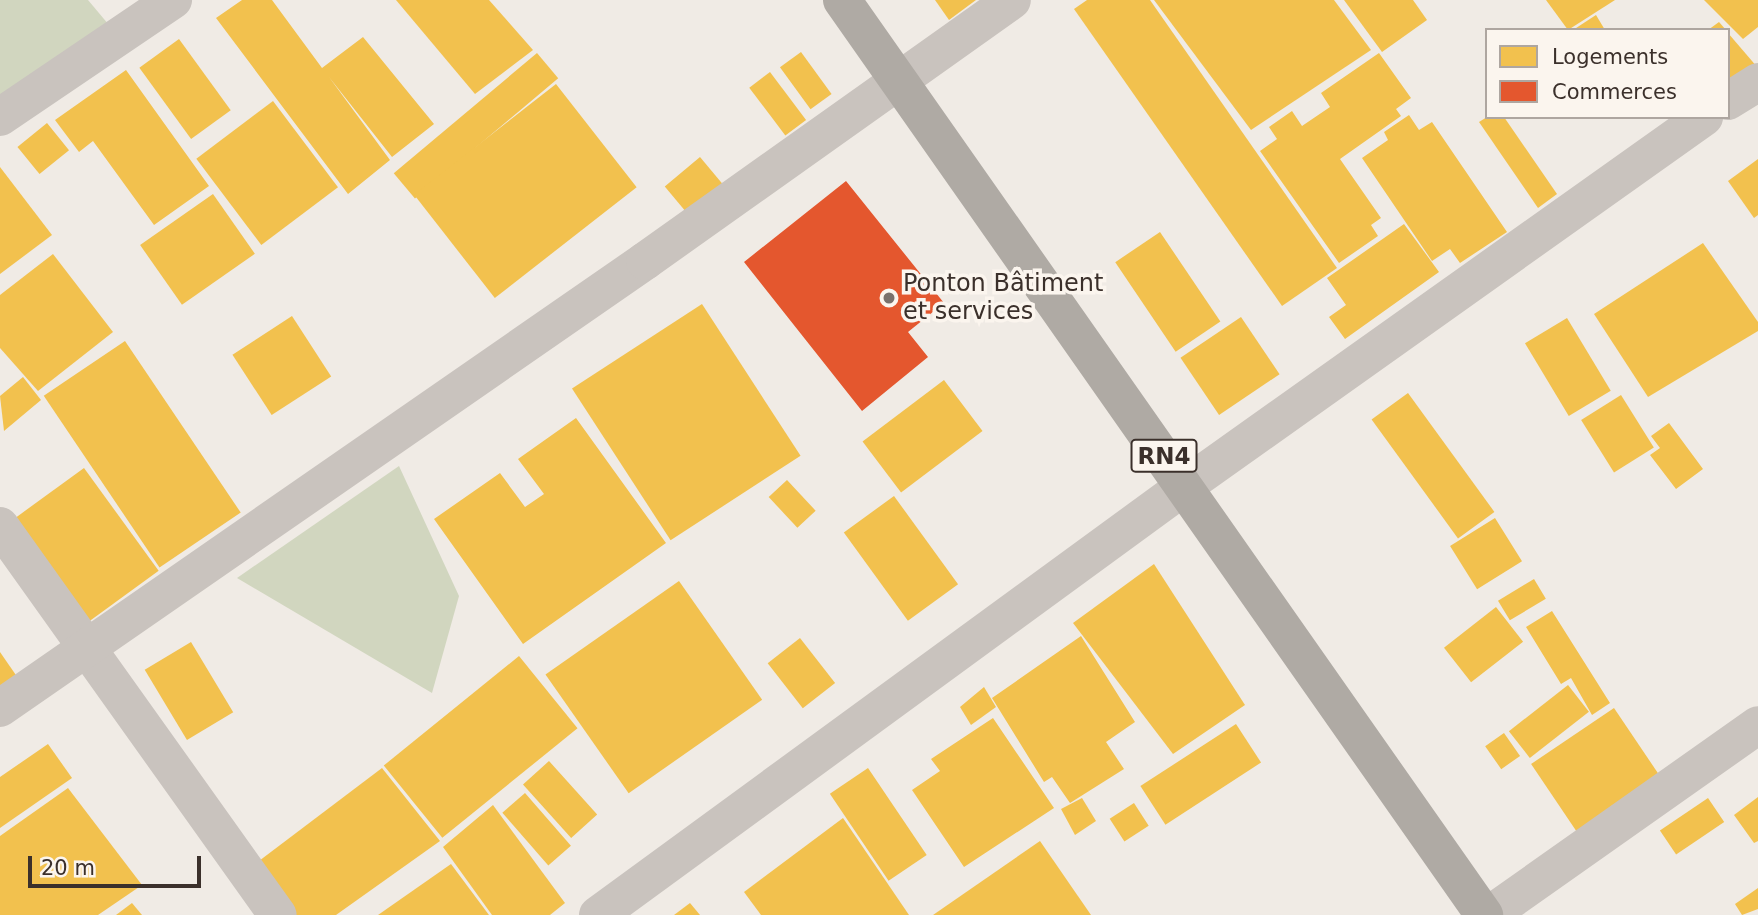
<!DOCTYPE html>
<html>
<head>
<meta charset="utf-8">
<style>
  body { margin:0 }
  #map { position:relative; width:1758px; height:915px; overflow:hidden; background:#f0ebe5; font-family:"DejaVu Sans",sans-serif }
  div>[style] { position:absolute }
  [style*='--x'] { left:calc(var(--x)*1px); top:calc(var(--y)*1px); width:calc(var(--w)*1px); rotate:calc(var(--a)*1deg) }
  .green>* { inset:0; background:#d1d6bf }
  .homes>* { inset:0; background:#f2c14e; transform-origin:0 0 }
  .shops>* { inset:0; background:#e4572e }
  .minor>* { height:38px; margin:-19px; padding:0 19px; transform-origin:19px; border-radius:19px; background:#c9c3be }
  .highway>* { height:38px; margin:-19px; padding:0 19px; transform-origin:19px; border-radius:19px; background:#afaaa4 }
  .dots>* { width:19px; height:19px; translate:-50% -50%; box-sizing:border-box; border:4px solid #fbf5ee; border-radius:50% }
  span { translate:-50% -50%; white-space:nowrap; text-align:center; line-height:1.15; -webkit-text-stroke:7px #fbf5ee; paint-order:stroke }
  .shield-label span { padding:2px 5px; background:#fbf5ee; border:2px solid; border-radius:5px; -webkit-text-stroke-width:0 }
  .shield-label { font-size:23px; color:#3b302b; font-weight:700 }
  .poi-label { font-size:24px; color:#3b302b }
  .left { translate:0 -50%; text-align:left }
  .legend { position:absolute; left:1485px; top:28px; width:245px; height:91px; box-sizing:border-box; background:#fbf5ee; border:2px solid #aea6a0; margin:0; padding:9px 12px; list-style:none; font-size:21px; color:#3b302b }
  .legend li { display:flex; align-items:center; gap:14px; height:35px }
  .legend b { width:35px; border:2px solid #aea6a0 }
  .scale { position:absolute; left:28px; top:856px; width:173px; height:32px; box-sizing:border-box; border:4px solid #3b302b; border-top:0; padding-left:9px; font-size:21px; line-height:24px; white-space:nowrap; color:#3b302b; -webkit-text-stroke:5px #fbf5ee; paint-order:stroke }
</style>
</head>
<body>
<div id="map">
  <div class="green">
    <div style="clip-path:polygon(0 0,88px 0,109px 25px,0 95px)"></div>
    <div style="clip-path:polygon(399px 466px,459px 596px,432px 693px,237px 578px)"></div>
  </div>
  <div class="homes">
    <div style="clip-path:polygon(242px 0,272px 0,322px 68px,363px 37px,434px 124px,392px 157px,329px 77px,390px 160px,348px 194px,216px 18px)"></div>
    <div style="clip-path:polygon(396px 0,489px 0,533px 50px,475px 94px)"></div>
    <div style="clip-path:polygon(935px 0,976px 0,949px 20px)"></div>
    <div style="clip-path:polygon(1087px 0,1150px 0,1337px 268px,1282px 306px,1074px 9px)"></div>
    <div style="clip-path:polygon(1154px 0,1334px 0,1371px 50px,1251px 130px)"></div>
    <div style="clip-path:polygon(1344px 0,1413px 0,1427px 20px,1382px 52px)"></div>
    <div style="clip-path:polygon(1546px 0,1615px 0,1568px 30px)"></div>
    <div style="clip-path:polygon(1704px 0,1758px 0,1758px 27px,1743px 39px)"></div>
    <div style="clip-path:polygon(1596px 15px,1605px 30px,1573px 30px)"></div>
    <div style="clip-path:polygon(1719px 22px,1726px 30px,1708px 30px)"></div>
    <div style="clip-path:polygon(1728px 33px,1758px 68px,1728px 94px)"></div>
    <div style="left:179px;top:39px;width:88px;height:49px;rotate:54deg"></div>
    <div style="left:801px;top:52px;width:52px;height:26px;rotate:54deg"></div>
    <div style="left:537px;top:53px;width:33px;height:187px;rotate:50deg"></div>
    <div style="clip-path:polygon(1379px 53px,1411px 98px,1396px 109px,1401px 116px,1340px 159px,1381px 218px,1371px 225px,1378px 236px,1339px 263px,1260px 151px,1277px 139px,1269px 127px,1292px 111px,1302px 126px,1330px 107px,1321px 93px)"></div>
    <div style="clip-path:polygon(126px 70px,209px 186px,154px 225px,93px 141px,79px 152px,55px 120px)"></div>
    <div style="left:770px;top:72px;width:60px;height:26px;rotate:53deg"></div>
    <div style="left:556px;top:84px;width:131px;height:180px;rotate:52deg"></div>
    <div style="left:273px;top:101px;width:108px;height:96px;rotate:53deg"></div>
    <div style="clip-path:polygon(1409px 115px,1419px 130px,1432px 122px,1507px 232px,1460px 263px,1450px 249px,1432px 261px,1362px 158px,1388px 140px,1384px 132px)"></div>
    <div style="clip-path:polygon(1487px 117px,1504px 117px,1557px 194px,1538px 208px,1479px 122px)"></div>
    <div style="left:47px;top:123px;width:35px;height:38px;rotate:51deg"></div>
    <div style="left:700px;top:157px;width:40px;height:46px;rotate:50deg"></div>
    <div style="clip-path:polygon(1758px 159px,1758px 215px,1754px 218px,1728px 181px)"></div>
    <div style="clip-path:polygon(0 167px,52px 235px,0 274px)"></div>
    <div style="left:213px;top:194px;width:73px;height:89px;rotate:55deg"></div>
    <div style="clip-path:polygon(1404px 224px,1439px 272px,1345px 339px,1329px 317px,1346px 305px,1327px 278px)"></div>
    <div style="left:1160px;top:232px;width:108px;height:54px;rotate:56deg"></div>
    <div style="clip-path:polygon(1703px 243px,1758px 322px,1758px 331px,1648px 397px,1594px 314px)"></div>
    <div style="clip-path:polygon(53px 254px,113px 332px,38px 391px,0 348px,0 295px)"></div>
    <div style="left:702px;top:304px;width:181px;height:155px;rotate:57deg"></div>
    <div style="left:292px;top:316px;width:72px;height:71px;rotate:57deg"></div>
    <div style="left:1241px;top:317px;width:69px;height:73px;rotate:56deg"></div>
    <div style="left:1567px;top:318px;width:85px;height:49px;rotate:59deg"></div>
    <div style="left:125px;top:341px;width:207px;height:98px;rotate:56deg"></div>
    <div style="clip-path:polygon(23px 377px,41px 400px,4px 431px,0 396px)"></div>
    <div style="left:944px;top:380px;width:64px;height:102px;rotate:53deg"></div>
    <div style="left:1408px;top:393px;width:147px;height:45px;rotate:54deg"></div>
    <div style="left:1621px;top:395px;width:62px;height:47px;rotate:58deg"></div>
    <div style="clip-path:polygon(576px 418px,666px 543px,523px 644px,434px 519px,500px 473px,525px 507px,544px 494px,518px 459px)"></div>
    <div style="clip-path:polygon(1669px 423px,1703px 469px,1676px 489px,1650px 455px,1660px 448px,1651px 436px)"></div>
    <div style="left:84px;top:468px;width:127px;height:90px;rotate:54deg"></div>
    <div style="left:787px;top:480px;width:42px;height:25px;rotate:47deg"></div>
    <div style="left:894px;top:496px;width:109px;height:62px;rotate:54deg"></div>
    <div style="left:1495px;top:518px;width:51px;height:53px;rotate:58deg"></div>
    <div style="clip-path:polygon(1154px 564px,1245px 705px,1173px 754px,1073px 623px)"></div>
    <div style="left:1534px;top:579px;width:23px;height:42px;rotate:59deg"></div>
    <div style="left:679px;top:581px;width:145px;height:163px;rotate:55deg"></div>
    <div style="left:1496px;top:607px;width:44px;height:66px;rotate:52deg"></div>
    <div style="clip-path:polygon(1552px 611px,1610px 703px,1592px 715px,1571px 678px,1561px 684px,1526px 627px)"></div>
    <div style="clip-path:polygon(1081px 636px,1135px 722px,1106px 742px,1124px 769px,1070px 803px,1052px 777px,1044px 782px,992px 698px)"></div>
    <div style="left:800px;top:638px;width:57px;height:41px;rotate:52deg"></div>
    <div style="left:191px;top:642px;width:82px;height:54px;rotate:59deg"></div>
    <div style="clip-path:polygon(0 652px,20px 681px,0 696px)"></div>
    <div style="left:519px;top:656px;width:93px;height:174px;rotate:51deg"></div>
    <div style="left:1568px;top:685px;width:34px;height:75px;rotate:52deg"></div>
    <div style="clip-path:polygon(984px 687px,996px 707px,971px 725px,960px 707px)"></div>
    <div style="left:1614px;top:708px;width:85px;height:100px;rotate:56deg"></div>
    <div style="clip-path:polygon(993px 718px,1054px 808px,964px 867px,912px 790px,940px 771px,931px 759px)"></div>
    <div style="left:1236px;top:724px;width:46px;height:114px;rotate:57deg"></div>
    <div style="left:1504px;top:733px;width:28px;height:23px;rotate:55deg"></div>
    <div style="clip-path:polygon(48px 744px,72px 778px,0 828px,0 777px)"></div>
    <div style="left:549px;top:761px;width:72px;height:35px;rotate:48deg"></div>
    <div style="clip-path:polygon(382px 768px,440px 841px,336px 915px,282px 915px,251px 867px)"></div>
    <div style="left:868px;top:768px;width:105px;height:46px;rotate:56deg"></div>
    <div style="clip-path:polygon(68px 788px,142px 885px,98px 915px,0 915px,0 836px)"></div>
    <div style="left:525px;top:793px;width:70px;height:30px;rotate:49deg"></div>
    <div style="clip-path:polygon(1758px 797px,1758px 841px,1754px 843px,1734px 815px)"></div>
    <div style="clip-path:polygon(1082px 798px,1096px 821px,1075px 835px,1061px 809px)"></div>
    <div style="left:1708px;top:798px;width:29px;height:58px;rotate:56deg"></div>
    <div style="left:1134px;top:803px;width:27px;height:29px;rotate:57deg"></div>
    <div style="clip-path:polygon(493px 805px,565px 903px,550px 915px,492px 915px,443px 847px)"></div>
    <div style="clip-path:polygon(843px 818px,909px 915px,761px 915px,744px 892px)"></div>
    <div style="clip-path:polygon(1040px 841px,1091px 915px,933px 915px)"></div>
    <div style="clip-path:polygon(451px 864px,489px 915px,378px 915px)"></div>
    <div style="clip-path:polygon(1758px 888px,1758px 909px,1742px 915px,1735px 904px)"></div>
    <div style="clip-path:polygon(132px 903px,142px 915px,116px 915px)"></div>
    <div style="clip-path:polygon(690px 903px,700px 915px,674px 915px)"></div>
  </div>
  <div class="shops">
    <div style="clip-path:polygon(846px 181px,944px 303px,908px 332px,928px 357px,862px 411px,744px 262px)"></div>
  </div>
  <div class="minor">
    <div style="--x:1728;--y:101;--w:36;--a:-32"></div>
    <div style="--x:0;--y:117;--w:209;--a:-34.1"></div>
    <div style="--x:0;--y:526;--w:478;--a:54.5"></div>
    <div style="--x:0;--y:708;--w:785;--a:-34.72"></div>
    <div style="--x:645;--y:261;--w:450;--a:-35.4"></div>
    <div style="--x:598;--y:915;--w:727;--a:-36.16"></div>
    <div style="--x:1185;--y:486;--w:637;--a:-35.41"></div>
    <div style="--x:1489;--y:915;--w:329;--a:-35.2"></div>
  </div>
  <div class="highway">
    <div style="--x:842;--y:0;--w:1118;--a:54.94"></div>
  </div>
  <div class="dots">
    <div style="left:889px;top:298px;background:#7a716c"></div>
  </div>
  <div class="shield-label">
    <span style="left:1164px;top:456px">RN4</span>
  </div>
  <div class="poi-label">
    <span class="left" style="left:903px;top:298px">Ponton Bâtiment<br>et services</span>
  </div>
  <ul class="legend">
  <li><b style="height:19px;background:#f2c14e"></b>Logements</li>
  <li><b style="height:19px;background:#e4572e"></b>Commerces</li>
  </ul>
  <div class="scale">20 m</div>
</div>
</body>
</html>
